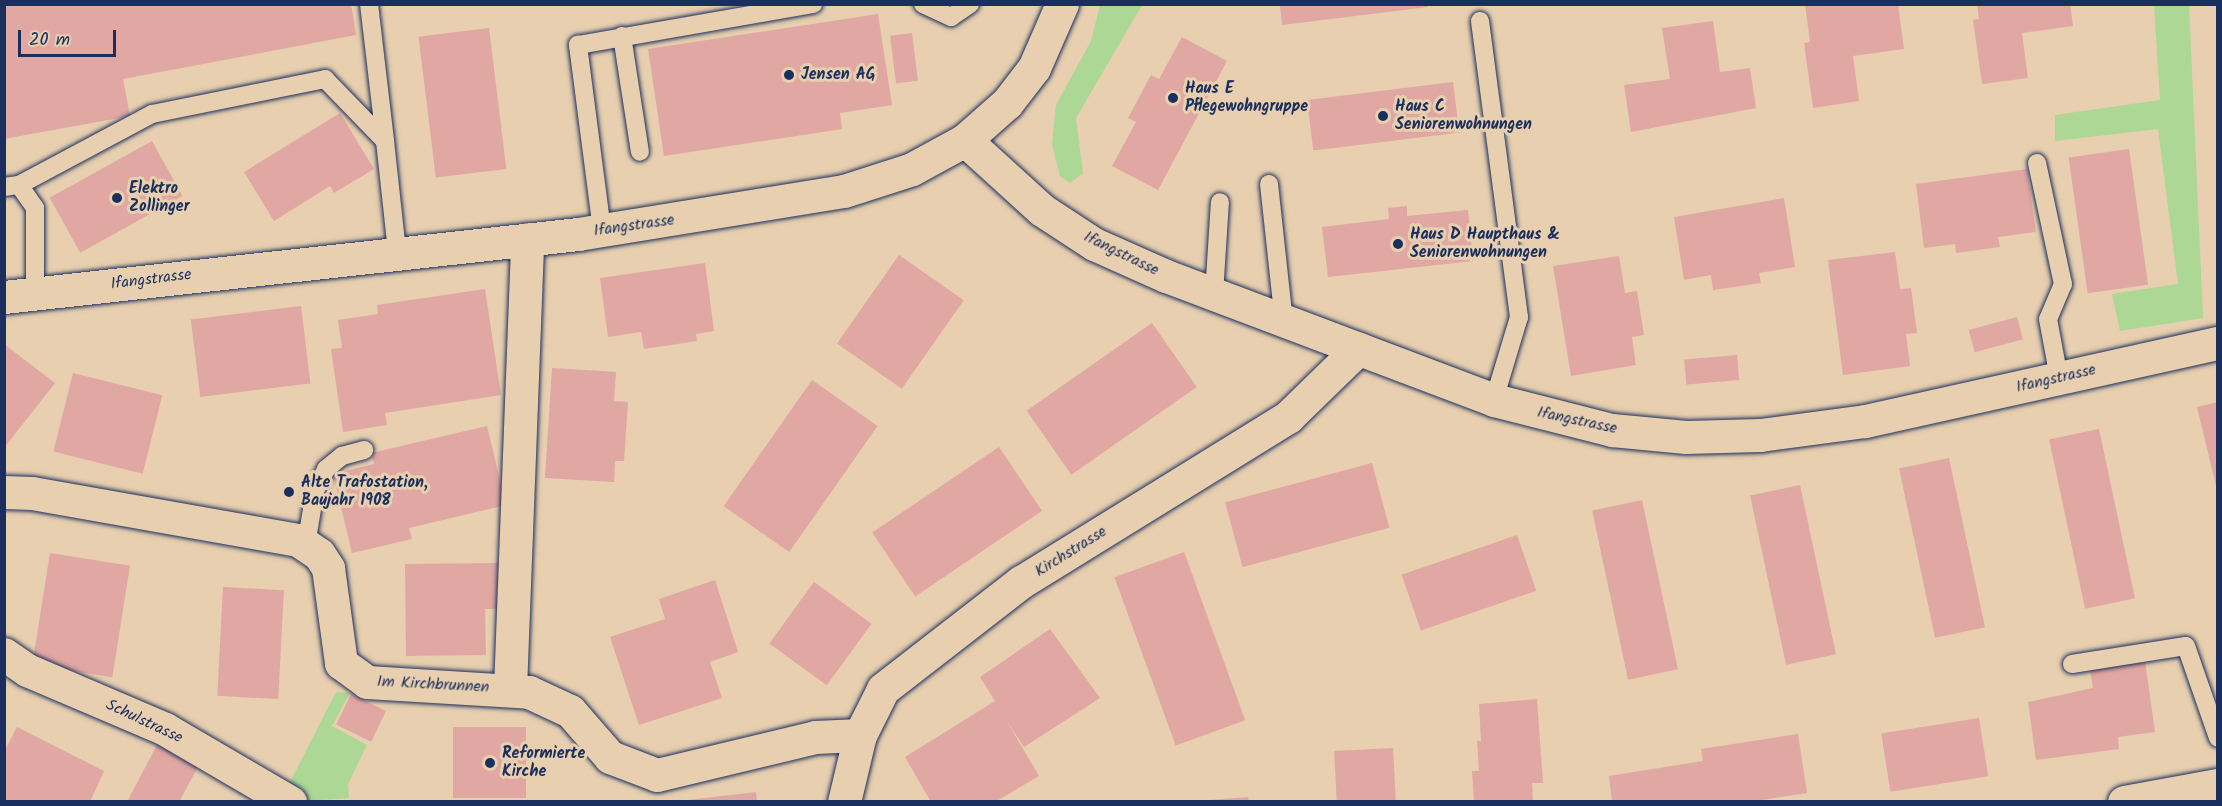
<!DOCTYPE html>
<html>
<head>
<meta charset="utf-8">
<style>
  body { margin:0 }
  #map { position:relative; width:2222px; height:806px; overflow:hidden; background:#e7cfaf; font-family:Kalam,sans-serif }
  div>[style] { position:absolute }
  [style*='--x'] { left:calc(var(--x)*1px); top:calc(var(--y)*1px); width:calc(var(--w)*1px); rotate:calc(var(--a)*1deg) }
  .green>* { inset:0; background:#acd795 }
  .building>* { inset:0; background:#e1a7a2; transform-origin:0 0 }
  .roads { filter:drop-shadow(0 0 2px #1b2f5e) drop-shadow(0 0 2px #1b2f5e) }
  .service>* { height:18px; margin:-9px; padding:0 9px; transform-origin:9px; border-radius:9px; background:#e7cfaf }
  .minor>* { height:33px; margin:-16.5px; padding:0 16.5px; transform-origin:16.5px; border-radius:16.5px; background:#e7cfaf }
  .dots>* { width:16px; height:16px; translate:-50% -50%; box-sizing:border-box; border:3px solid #e7cfaf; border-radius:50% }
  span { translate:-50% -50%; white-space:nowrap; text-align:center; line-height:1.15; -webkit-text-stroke:6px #e7cfaf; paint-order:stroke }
  .poi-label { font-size:16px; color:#1b2f5e; font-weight:700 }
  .left { translate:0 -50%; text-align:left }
  .street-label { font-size:16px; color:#1b2f5e }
  .frame { position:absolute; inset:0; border:6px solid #1b2f5e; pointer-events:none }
  .scale { position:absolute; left:18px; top:30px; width:98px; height:27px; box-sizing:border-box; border:3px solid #1b2f5e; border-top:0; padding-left:8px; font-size:18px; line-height:21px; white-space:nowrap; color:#1b2f5e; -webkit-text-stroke:4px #e7cfaf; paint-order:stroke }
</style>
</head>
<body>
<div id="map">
  <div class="green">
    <div style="clip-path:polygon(1100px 5px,1142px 5px,1076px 118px,1083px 173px,1070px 183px,1060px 176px,1052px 144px,1056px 105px,1091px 41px)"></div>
    <div style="clip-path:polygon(2154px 5px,2189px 5px,2203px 318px,2120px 331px,2112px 294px,2178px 284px,2158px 129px,2055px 141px,2055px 115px,2160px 100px)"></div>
    <div style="clip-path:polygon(336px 692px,350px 693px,332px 726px,367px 745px,348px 784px,349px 798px,307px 801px,287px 788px)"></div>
  </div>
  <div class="building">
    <div style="clip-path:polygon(4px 4px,351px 4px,356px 35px,123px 79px,130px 116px,4px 139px)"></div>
    <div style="clip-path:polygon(1805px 4px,1898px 4px,1904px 49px,1853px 56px,1859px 101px,1813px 108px,1804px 43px,1810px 42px)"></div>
    <div style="clip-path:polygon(1977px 4px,2070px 4px,2073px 26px,2022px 33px,2028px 78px,1982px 84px,1973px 20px,1979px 19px)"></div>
    <div style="clip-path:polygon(1280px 5px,1427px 5px,1428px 7px,1282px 25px)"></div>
    <div style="clip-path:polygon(878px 14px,892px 105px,840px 113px,842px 129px,664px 156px,648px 49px)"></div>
    <div style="clip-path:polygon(1713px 21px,1720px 72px,1750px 68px,1756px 108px,1631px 132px,1624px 85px,1670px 79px,1662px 28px)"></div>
    <div style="left:489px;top:28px;width:142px;height:71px;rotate:83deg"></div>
    <div style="left:912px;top:33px;width:48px;height:22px;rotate:83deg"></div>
    <div style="clip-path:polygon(1182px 37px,1227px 61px,1158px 190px,1112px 166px,1136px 122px,1128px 118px,1151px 75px,1159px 79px)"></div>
    <div style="left:1453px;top:82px;width:51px;height:147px;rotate:83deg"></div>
    <div style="clip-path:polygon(340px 113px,374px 169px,334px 193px,330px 186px,274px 221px,244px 172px)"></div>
    <div style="left:152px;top:141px;width:63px;height:117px;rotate:61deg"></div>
    <div style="left:2129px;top:149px;width:137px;height:61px;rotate:82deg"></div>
    <div style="clip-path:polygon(2027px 169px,2036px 232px,1998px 237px,2000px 247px,1956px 253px,1955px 244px,1924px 248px,1916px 184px)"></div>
    <div style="clip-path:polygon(1784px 198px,1795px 267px,1759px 273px,1761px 283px,1713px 290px,1711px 275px,1684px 280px,1674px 217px)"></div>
    <div style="clip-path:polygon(1407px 206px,1407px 216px,1468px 210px,1473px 261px,1328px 277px,1322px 227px,1389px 219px,1388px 208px)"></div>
    <div style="clip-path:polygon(1895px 252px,1900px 289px,1911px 288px,1917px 333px,1906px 334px,1910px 366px,1843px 375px,1828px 260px)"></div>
    <div style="left:899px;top:255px;width:79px;height:108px;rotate:35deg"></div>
    <div style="clip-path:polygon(1619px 256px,1625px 293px,1637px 291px,1644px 335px,1632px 337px,1636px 365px,1571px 376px,1553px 266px)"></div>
    <div style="clip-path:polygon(705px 263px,714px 331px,696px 334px,697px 341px,644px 349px,641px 332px,608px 337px,600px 278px)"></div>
    <div style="clip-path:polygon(485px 289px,501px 395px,385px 413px,387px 425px,343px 432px,331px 349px,342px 348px,338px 320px,378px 314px,377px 305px)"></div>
    <div style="left:301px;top:306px;width:78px;height:111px;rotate:83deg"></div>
    <div style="left:2017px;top:317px;width:23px;height:50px;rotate:75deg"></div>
    <div style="left:1152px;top:323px;width:78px;height:153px;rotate:55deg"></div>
    <div style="clip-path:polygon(4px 344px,55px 383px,4px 448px)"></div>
    <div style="left:1737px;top:355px;width:25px;height:53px;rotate:85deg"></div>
    <div style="clip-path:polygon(552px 368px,616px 372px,614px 401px,628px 402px,624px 461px,615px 461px,614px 482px,545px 478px)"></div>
    <div style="left:73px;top:373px;width:92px;height:81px;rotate:14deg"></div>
    <div style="left:812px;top:380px;width:80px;height:154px;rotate:35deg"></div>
    <div style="clip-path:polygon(2218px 402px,2218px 490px,2217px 490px,2197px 407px)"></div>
    <div style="clip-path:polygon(487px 426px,506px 505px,409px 528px,412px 539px,352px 553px,333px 474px,374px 464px,371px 453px)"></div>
    <div style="left:2099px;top:429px;width:173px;height:51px;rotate:78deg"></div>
    <div style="left:999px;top:447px;width:77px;height:153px;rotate:56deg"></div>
    <div style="left:1949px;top:458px;width:173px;height:51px;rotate:78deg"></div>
    <div style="left:1372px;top:463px;width:67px;height:152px;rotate:75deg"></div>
    <div style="left:1800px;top:485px;width:173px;height:51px;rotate:78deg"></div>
    <div style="left:1642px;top:500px;width:173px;height:51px;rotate:78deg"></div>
    <div style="left:1517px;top:535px;width:59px;height:122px;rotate:71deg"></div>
    <div style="left:1184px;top:552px;width:179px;height:74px;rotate:70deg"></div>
    <div style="left:50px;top:553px;width:81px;height:113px;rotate:9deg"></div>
    <div style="clip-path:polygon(500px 563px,500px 609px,485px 609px,486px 655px,406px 656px,405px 564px)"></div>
    <div style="clip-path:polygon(715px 580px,738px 652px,710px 662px,722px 698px,639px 725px,610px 637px,665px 619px,659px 599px)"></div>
    <div style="left:814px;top:582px;width:71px;height:76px;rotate:36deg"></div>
    <div style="left:223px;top:587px;width:61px;height:109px;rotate:3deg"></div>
    <div style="clip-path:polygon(1050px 629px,1100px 698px,1024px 747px,1006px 720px,1039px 776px,995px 802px,931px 802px,905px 757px,995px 701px,980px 677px)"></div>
    <div style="clip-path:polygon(2145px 661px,2155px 732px,2118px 737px,2119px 749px,2036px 760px,2028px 702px,2093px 688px,2090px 669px)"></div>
    <div style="left:351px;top:694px;width:39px;height:34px;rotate:26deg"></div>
    <div style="clip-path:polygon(1537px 699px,1543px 783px,1532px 783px,1533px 802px,1474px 802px,1472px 771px,1479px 771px,1477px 741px,1481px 741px,1479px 704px)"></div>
    <div style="left:1979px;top:718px;width:59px;height:99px;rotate:81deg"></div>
    <div style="clip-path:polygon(17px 727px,104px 771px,90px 802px,4px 802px,4px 752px)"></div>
    <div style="left:453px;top:727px;width:73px;height:71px"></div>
    <div style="clip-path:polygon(1798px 734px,1807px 793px,1749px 802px,1612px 802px,1609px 776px,1703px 761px,1701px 749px)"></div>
    <div style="clip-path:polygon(159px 741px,200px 763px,179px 802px,127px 802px)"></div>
    <div style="left:1393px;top:748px;width:54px;height:59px;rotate:87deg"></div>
    <div style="clip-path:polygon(756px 792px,757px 802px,688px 802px,688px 800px)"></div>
    <div style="clip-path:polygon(1248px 797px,1249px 802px,1209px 802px,1209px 800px)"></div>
  </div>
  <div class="roads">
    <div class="service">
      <div style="--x:369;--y:4;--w:138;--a:83.3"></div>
      <div style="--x:923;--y:4;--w:31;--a:25"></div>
      <div style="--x:951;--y:17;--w:23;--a:-34"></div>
      <div style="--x:1480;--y:21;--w:299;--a:82.5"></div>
      <div style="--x:1519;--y:317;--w:87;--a:106.8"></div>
      <div style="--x:622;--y:36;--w:117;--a:81.2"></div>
      <div style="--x:2037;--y:163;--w:124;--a:77.9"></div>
      <div style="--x:2063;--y:284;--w:38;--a:113"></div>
      <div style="--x:2048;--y:319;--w:60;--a:79.4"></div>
      <div style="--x:1269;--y:184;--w:138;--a:83.8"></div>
      <div style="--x:19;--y:185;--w:28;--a:55"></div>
      <div style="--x:35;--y:208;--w:85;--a:90"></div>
      <div style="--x:4;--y:187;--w:15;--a:-8"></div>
      <div style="--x:19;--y:185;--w:151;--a:-28.1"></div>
      <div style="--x:152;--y:114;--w:177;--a:-11.4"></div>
      <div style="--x:325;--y:79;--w:86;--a:45.9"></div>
      <div style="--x:385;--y:141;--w:111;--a:83.8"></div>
      <div style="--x:602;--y:230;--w:187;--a:-97.4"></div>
      <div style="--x:578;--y:45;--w:239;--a:-9.9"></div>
      <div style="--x:1214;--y:294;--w:92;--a:-86.3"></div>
      <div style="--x:306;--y:545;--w:55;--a:-80.5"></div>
      <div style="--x:315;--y:491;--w:25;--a:-63"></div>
      <div style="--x:326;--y:469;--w:21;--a:-39"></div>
      <div style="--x:342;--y:456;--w:23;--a:-15"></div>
      <div style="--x:2072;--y:664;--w:115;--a:-9"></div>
      <div style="--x:2186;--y:646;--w:97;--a:70.8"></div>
    </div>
    <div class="minor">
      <div style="--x:965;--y:140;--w:104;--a:42.3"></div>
      <div style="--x:1042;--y:210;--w:62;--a:33.2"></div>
      <div style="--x:1094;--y:244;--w:79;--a:24"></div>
      <div style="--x:1166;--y:276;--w:351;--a:20.7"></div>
      <div style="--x:1494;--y:400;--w:122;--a:14.3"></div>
      <div style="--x:1612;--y:430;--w:74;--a:5.4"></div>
      <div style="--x:1686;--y:437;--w:74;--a:-1.5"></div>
      <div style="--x:1760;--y:435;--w:106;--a:-7.6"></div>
      <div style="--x:1865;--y:421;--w:362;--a:-12.5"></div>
      <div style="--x:4;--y:297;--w:577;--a:-6.26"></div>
      <div style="--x:578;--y:234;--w:269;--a:-9.2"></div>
      <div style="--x:844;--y:191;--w:71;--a:-17.9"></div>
      <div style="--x:912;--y:169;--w:60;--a:-28.7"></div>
      <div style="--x:965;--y:140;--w:56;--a:-41.4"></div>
      <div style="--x:1007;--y:103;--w:44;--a:-52.4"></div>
      <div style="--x:1034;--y:68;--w:70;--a:-66.4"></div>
      <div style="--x:4;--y:492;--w:28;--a:2"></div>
      <div style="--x:32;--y:493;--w:270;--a:10"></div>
      <div style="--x:298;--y:540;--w:25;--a:34"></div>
      <div style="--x:319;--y:554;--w:17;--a:57"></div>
      <div style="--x:328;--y:568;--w:96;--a:82.2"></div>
      <div style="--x:341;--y:663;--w:32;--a:36"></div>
      <div style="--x:367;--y:682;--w:162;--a:3.5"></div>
      <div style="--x:529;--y:692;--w:45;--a:24.9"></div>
      <div style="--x:570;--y:711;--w:61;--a:49"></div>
      <div style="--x:610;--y:757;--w:50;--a:21"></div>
      <div style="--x:657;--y:775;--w:163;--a:-13.5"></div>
      <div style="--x:815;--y:737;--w:45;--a:-2.5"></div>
      <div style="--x:4;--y:654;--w:28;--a:35"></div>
      <div style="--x:27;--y:670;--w:150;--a:23.1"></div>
      <div style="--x:165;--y:729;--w:145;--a:30.3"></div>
      <div style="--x:510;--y:689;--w:450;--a:-87.8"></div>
      <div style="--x:844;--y:802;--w:69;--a:-76.6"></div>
      <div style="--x:860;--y:735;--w:51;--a:-63.4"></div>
      <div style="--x:883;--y:689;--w:175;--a:-37.8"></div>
      <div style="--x:1021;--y:582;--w:314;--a:-31.7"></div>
      <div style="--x:1288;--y:417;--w:98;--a:-44.2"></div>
      <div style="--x:2124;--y:802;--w:96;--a:-10.3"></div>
    </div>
  </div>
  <div class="dots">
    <div style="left:789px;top:75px;background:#1b2f5e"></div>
    <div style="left:1173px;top:98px;background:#1b2f5e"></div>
    <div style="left:1383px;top:116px;background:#1b2f5e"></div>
    <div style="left:117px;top:198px;background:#1b2f5e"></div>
    <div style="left:1398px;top:244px;background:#1b2f5e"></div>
    <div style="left:289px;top:492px;background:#1b2f5e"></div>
    <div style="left:490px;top:763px;background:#1b2f5e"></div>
  </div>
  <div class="poi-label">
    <span class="left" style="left:801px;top:75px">Jensen AG</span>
    <span class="left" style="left:1185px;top:98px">Haus E<br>Pflegewohngruppe</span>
    <span class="left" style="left:1395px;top:116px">Haus C<br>Seniorenwohnungen</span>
    <span class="left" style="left:129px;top:198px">Elektro<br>Zollinger</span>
    <span class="left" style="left:1410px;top:244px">Haus D Haupthaus &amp;<br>Seniorenwohnungen</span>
    <span class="left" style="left:301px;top:492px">Alte Trafostation,<br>Baujahr 1908</span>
    <span class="left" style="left:502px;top:763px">Reformierte<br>Kirche</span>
  </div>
  <div class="street-label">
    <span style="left:634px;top:226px;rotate:-8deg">Ifangstrasse</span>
    <span style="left:1121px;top:254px;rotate:26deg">Ifangstrasse</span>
    <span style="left:151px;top:280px;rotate:-7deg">Ifangstrasse</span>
    <span style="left:2056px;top:379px;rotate:-13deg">Ifangstrasse</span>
    <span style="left:1577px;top:421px;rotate:12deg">Ifangstrasse</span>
    <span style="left:1071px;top:552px;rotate:-32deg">Kirchstrasse</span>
    <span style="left:433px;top:685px;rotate:3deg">Im Kirchbrunnen</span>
    <span style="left:144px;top:722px;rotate:25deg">Schulstrasse</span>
  </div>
  <div class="frame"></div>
  <div class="scale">20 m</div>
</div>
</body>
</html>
